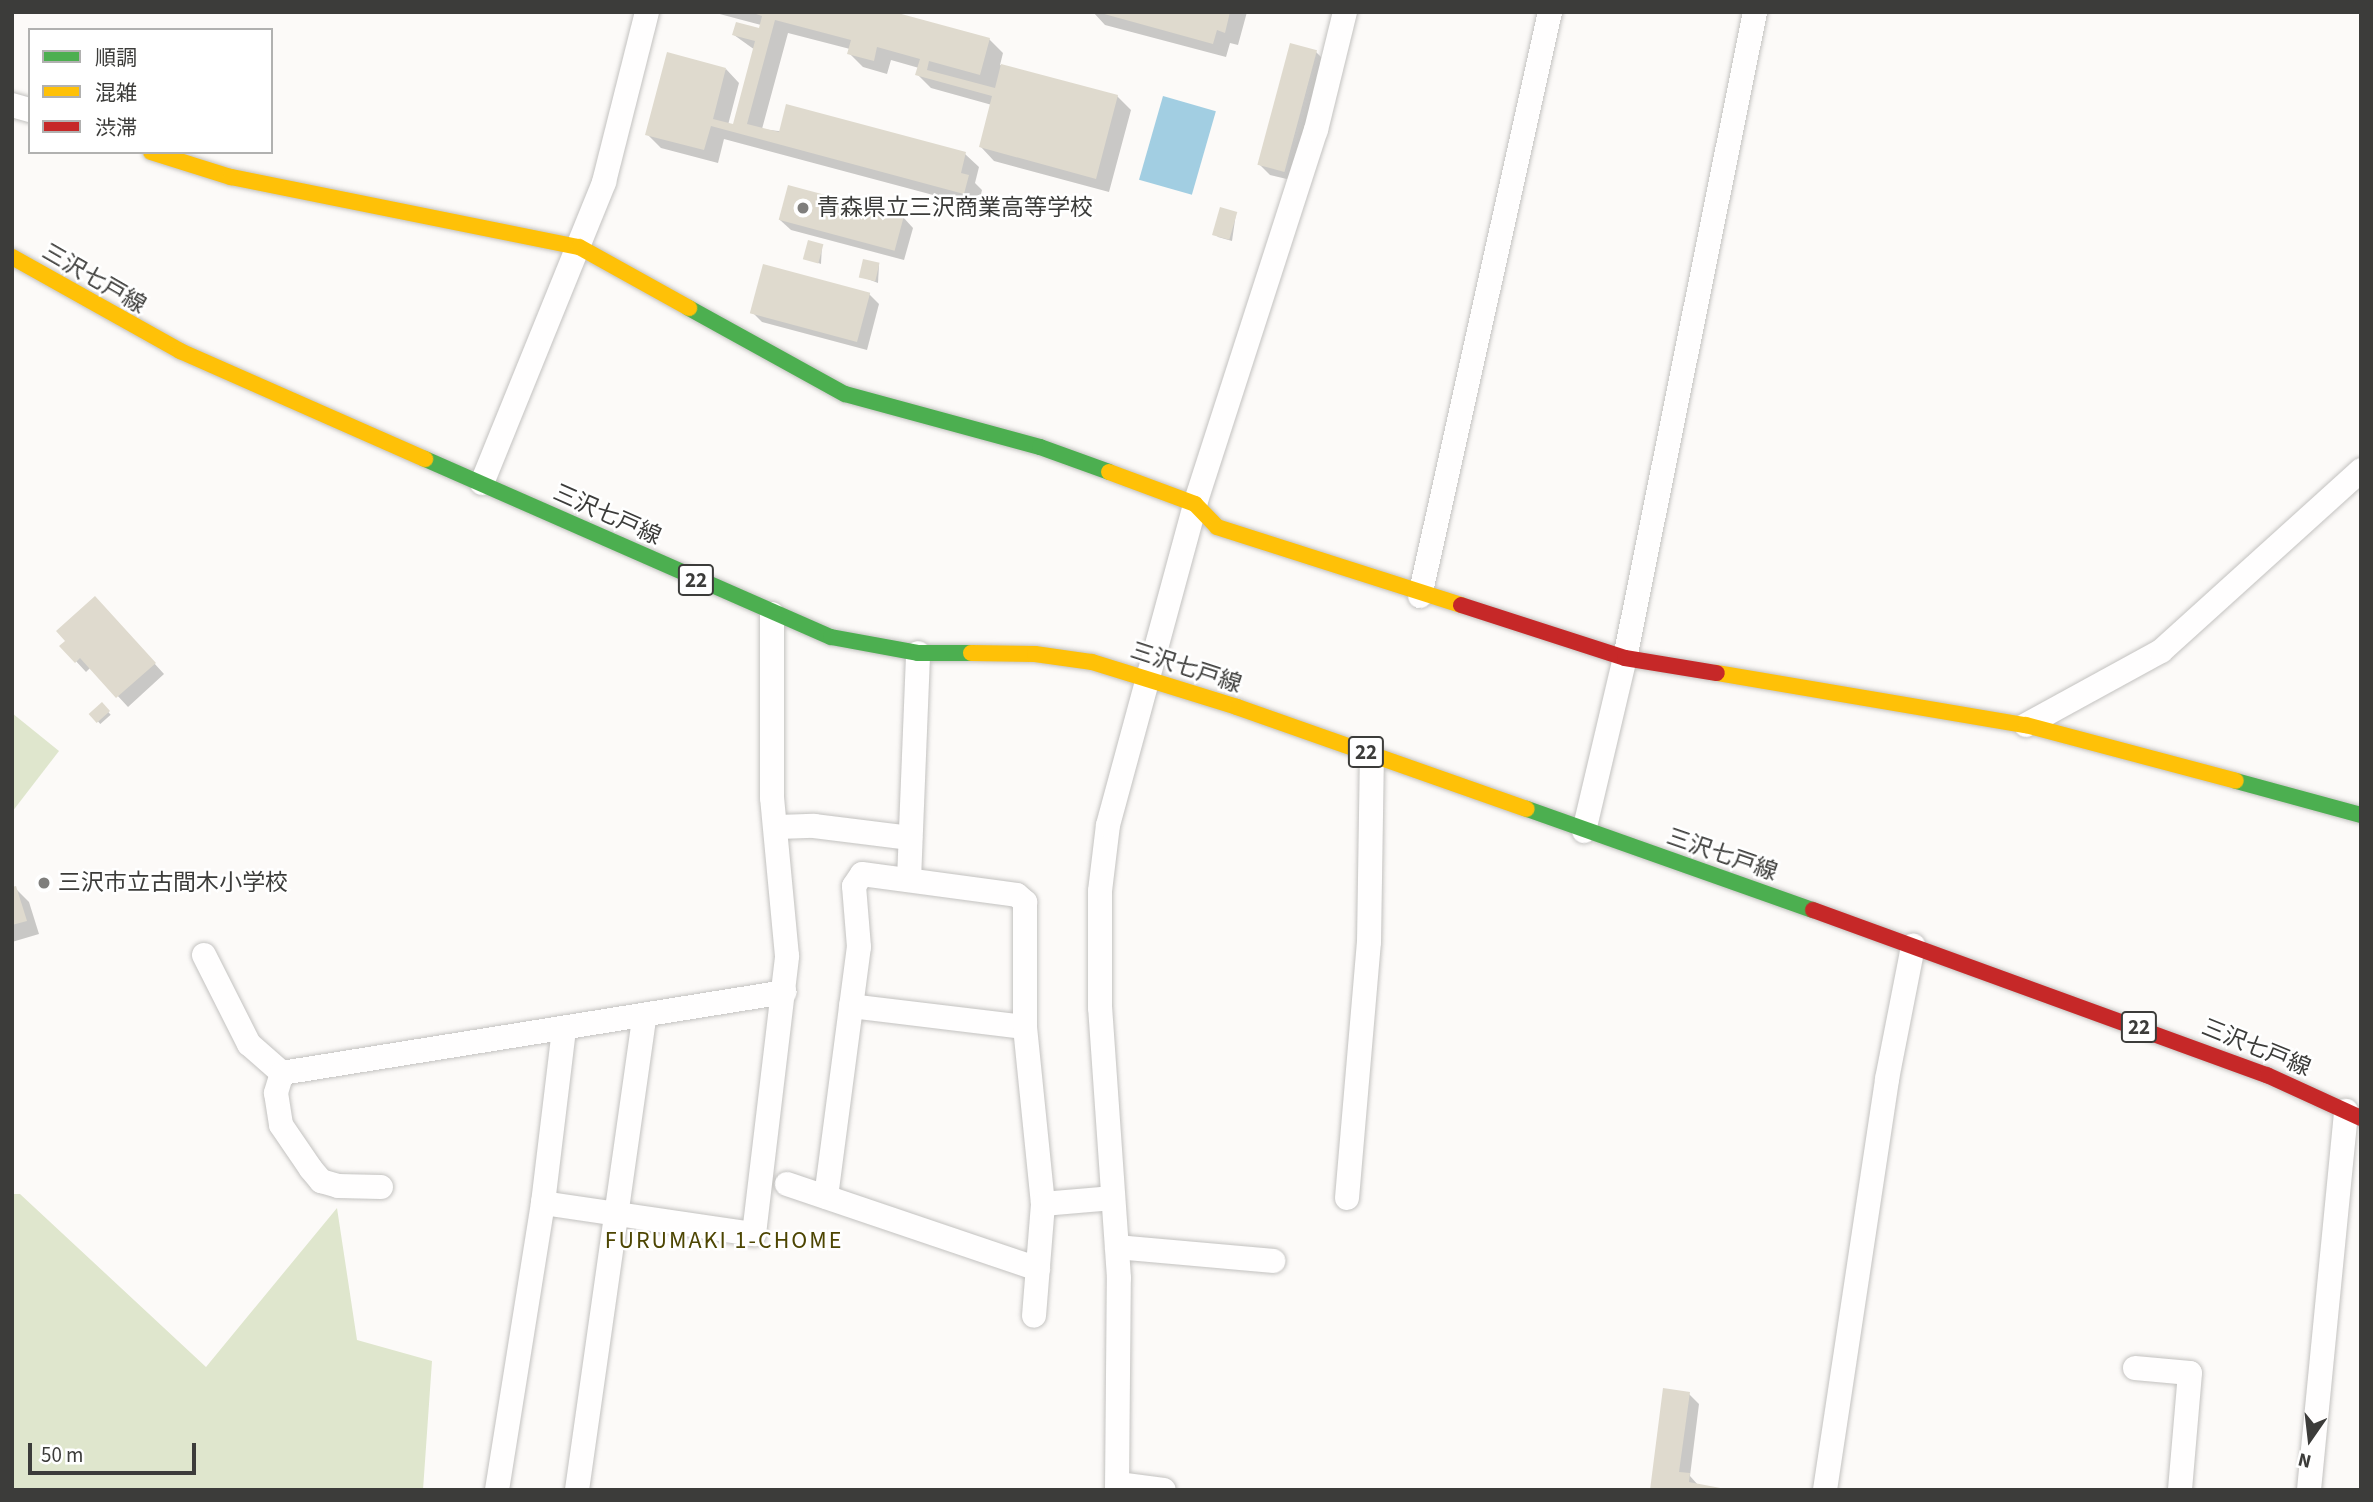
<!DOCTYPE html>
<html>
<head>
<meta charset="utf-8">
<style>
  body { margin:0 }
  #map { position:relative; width:2373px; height:1502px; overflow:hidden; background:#fcfaf8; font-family:"Source Sans 3","Noto Sans JP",sans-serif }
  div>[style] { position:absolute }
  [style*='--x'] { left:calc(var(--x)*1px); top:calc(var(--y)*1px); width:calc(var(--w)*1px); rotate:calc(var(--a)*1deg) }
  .green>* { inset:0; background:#dfe6cd }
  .water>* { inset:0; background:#a2cee2; transform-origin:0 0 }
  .shadow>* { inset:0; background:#0003; transform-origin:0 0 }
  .building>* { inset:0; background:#dfdace; transform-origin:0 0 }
  .roads { filter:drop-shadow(0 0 2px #c3c2c0) drop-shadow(0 0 2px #c3c2c0) }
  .street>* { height:24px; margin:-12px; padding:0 12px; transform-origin:12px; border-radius:12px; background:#fffefe }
  .fast>* { height:16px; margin:-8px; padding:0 8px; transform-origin:8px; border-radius:8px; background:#4caf50 }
  .slow>* { height:16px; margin:-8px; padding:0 8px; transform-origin:8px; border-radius:8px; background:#ffc107 }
  .jam>* { height:16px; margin:-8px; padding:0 8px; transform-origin:8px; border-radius:8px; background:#c62828 }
  .dots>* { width:19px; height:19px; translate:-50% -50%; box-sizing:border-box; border:4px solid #fff; border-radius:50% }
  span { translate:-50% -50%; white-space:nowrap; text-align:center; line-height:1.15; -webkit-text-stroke:5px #fff; paint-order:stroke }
  .shield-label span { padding:2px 5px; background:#fff; border:2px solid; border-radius:5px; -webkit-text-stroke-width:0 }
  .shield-label { font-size:21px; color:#3c3c3a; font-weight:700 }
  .poi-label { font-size:23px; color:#3c3c3a }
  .left { translate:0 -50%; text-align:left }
  .street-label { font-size:23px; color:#3c3c3a }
  .neighbourhood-label { font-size:24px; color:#4d4502; letter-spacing:2px }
  .frame { position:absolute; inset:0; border:14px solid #3c3c3a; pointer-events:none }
  .legend { position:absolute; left:28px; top:28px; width:245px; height:126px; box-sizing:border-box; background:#fff; border:2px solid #b1b1b0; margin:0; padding:9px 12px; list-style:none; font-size:21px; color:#3c3c3a }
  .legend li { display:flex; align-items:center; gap:14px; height:35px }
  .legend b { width:35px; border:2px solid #b1b1b0 }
  .north { position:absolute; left:2275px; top:1404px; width:70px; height:70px; -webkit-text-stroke:5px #fff; paint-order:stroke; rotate:194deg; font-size:19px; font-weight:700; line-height:28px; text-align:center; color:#3c3c3a }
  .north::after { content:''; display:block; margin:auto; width:24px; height:32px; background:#3c3c3a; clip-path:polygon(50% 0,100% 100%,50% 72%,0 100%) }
  .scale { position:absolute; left:28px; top:1443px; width:168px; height:32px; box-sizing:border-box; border:4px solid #3c3c3a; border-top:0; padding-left:9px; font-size:21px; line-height:24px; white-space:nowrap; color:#3c3c3a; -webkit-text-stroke:5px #fff; paint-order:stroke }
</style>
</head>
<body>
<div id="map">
  <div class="green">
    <div style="clip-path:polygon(12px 713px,59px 751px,12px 812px)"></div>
    <div style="clip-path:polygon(12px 1194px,20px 1194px,206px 1367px,337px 1208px,357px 1340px,432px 1361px,423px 1490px,12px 1490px)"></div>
  </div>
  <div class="water">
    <div style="left:1163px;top:96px;width:55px;height:87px;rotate:16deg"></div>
  </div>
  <div class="shadow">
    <div style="clip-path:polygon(712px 12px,887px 12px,989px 39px,1003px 53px,1000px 65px,1117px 96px,1131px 110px,1109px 192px,994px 161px,981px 147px,992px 105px,931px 88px,917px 74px,919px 68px,891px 60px,887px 74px,863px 67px,849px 53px,850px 49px,788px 33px,762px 129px,965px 154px,979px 167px,975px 183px,982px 190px,978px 207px,724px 139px,718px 163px,661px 148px,647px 134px,726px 69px,739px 83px,728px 125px,734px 126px,755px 50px,734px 35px,760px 30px,761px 25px)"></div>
    <div style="clip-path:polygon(1093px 12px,1247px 12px,1238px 45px,1230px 43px,1226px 57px,1105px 25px)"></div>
    <div style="clip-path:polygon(1316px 52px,1326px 62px,1295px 181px,1270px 175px,1260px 165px)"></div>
    <div style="clip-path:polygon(1236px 213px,1232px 241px,1218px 237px,1215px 234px)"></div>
    <div style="clip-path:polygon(903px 217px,913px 228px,904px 260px,791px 230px,780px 220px)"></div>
    <div style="clip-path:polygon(822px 245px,821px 264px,805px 258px)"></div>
    <div style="clip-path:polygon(879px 265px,878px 283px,860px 276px)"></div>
    <div style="clip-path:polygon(869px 294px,879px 304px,867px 350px,762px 322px,752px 312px)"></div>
    <div style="clip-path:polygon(105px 609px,164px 674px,128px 707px,91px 667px,86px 672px,62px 646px)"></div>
    <div style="left:102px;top:705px;width:13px;height:14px;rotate:48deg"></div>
    <div style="clip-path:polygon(15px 888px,29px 902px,39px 934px,12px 942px)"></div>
    <div style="clip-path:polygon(1689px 1394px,1699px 1404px,1690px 1476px,1699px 1486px,1730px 1490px,1652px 1490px)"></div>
  </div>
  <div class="building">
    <div style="clip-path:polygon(750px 12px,894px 12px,990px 38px,980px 75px,929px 61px,927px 70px,995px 88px,1001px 64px,1118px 95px,1096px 179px,979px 147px,992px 96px,915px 75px,920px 59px,877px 47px,874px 61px,847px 54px,851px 40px,775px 20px,747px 124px,779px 132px,786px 104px,966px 152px,961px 173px,969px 175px,964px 194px,711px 126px,704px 150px,645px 135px,667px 52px,726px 68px,713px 119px,733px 124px,755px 41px,732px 35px,736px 22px,759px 28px,762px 16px)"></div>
    <div style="clip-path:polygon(1097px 12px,1230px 12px,1225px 33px,1217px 30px,1213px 44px)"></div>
    <div style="left:1290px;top:43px;width:28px;height:126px;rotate:15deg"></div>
    <div style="left:788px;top:185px;width:120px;height:36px;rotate:15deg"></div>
    <div style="left:1220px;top:207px;width:18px;height:29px;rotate:16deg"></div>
    <div style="left:808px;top:240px;width:16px;height:20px;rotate:15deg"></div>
    <div style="left:863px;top:259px;width:17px;height:19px;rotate:13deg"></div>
    <div style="left:763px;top:264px;width:111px;height:51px;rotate:15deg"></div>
    <div style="clip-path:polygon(95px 596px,156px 663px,116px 698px,80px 658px,75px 663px,59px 646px,65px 641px,56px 631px)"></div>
    <div style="left:102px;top:702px;width:12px;height:18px;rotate:48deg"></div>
    <div style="clip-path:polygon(16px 886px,27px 921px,12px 925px,12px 887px)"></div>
    <div style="clip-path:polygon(1663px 1388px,1690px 1392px,1679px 1472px,1690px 1473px,1689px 1482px,1731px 1490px,1650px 1490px)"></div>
  </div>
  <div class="roads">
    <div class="street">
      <div style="--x:12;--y:105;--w:19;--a:16"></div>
      <div style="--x:482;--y:483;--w:325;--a:-67.9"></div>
      <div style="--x:604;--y:182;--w:175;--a:-75.8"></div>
      <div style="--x:1420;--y:596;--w:598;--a:-77.45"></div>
      <div style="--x:2026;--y:725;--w:154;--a:-28.7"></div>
      <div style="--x:2161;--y:651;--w:270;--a:-42.1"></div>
      <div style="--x:778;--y:827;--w:36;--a:-2"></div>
      <div style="--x:814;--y:826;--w:97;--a:7.1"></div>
      <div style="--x:1584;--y:831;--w:178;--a:-76.7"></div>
      <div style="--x:1625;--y:658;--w:659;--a:-78.62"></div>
      <div style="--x:909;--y:880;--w:227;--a:-87.7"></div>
      <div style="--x:204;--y:955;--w:100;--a:63.2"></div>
      <div style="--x:249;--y:1044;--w:44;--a:41.3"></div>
      <div style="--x:282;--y:1073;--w:509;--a:-9.15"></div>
      <div style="--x:851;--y:1006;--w:175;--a:6.9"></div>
      <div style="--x:282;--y:1073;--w:21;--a:107"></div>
      <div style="--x:276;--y:1093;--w:32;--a:81"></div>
      <div style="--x:281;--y:1125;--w:53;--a:55.7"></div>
      <div style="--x:311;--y:1169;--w:16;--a:50"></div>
      <div style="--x:321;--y:1181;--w:18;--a:16"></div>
      <div style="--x:338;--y:1186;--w:43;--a:1.3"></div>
      <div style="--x:787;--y:1184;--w:265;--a:18.7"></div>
      <div style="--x:826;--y:1197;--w:252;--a:-82.5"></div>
      <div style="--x:859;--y:947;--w:61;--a:-94.7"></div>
      <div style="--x:854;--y:886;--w:14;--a:-56"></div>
      <div style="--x:862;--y:874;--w:156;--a:7.7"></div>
      <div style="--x:1017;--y:895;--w:11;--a:41"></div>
      <div style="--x:1025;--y:902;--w:125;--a:90"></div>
      <div style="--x:1025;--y:1027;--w:178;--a:84.2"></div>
      <div style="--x:1043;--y:1204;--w:112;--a:94.6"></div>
      <div style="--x:1347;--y:1198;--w:257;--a:-85.1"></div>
      <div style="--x:1369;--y:942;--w:188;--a:-89.1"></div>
      <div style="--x:543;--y:1203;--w:213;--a:8.4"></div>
      <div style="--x:754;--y:1234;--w:280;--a:-83.2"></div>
      <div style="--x:787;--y:956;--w:159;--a:-95.4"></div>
      <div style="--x:772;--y:798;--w:184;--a:-90"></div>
      <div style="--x:1043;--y:1204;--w:70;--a:-4.9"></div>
      <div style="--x:1117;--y:1247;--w:157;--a:5.1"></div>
      <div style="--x:2135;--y:1368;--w:55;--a:5.2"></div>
      <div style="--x:2190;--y:1373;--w:117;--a:94.9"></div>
      <div style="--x:1118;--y:1484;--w:46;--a:7.4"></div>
      <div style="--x:497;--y:1490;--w:291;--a:-80.9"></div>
      <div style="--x:543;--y:1203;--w:175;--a:-83.1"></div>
      <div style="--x:577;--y:1490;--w:480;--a:-81.9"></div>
      <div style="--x:1117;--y:1490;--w:212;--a:-89.5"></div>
      <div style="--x:1119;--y:1278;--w:271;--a:-94"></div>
      <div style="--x:1100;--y:1008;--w:117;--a:-90"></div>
      <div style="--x:1100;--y:891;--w:66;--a:-83.1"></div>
      <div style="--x:1108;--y:825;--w:333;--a:-74.8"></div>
      <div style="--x:1195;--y:504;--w:393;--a:-72.1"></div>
      <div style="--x:1316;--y:130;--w:122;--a:-76.2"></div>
      <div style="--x:1825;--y:1490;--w:416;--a:-81.4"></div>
      <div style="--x:1887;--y:1079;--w:136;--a:-78.9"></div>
      <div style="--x:2309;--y:1490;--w:381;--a:-84.4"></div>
    </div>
    <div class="fast">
      <div style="--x:689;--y:308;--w:178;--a:28.9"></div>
      <div style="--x:845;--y:394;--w:202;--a:15.2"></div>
      <div style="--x:1040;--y:447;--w:73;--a:19.9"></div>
      <div style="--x:425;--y:459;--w:443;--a:23.7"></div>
      <div style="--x:831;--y:637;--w:88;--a:10.4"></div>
      <div style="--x:918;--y:653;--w:53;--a:0"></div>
      <div style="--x:2236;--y:781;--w:130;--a:15.2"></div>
      <div style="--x:1527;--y:809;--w:303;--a:19.5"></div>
    </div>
    <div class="slow">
      <div style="--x:151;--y:152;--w:84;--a:17.4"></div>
      <div style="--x:231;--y:177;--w:355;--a:11.4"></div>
      <div style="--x:579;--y:247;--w:126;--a:29"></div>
      <div style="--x:12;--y:257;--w:193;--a:29.2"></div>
      <div style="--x:180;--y:351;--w:268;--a:23.8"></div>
      <div style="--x:1109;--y:472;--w:92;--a:20.4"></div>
      <div style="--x:1195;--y:504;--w:32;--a:46"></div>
      <div style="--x:1217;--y:527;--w:256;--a:17.7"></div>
      <div style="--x:971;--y:653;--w:64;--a:0.9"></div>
      <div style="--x:1035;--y:654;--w:58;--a:8"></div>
      <div style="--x:1092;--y:662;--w:152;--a:17.2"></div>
      <div style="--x:1237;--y:707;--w:307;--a:19.4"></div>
      <div style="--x:1717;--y:673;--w:313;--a:9.6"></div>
      <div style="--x:2026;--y:725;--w:217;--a:14.9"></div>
    </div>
    <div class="jam">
      <div style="--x:1461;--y:605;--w:172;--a:17.9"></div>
      <div style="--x:1625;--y:658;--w:93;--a:9.3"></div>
      <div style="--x:1813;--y:910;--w:483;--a:20"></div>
      <div style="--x:2267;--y:1075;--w:103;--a:24.6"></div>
    </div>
  </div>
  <div class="dots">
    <div style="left:803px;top:208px;background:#7f7e7c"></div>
    <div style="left:44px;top:883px;background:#7f7e7c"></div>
  </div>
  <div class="shield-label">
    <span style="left:696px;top:580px">22</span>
    <span style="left:1366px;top:752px">22</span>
    <span style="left:2139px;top:1027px">22</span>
  </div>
  <div class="poi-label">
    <span class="left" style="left:817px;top:208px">青森県立三沢商業高等学校</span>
    <span class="left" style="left:58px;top:883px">三沢市立古間木小学校</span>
  </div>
  <div class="street-label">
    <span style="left:94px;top:279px;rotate:30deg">三沢七戸線</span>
    <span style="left:607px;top:515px;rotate:24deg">三沢七戸線</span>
    <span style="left:1186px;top:668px;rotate:18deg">三沢七戸線</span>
    <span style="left:1722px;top:855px;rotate:19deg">三沢七戸線</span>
    <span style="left:2256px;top:1048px;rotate:22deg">三沢七戸線</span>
  </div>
  <div class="neighbourhood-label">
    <span style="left:724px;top:1241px">FURUMAKI 1-CHOME</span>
  </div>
  <div class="frame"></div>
  <ul class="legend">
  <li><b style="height:9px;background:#4caf50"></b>順調</li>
  <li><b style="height:9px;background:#ffc107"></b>混雑</li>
  <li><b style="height:9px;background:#c62828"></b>渋滞</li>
  </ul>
  <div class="north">N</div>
  <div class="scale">50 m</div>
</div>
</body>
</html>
